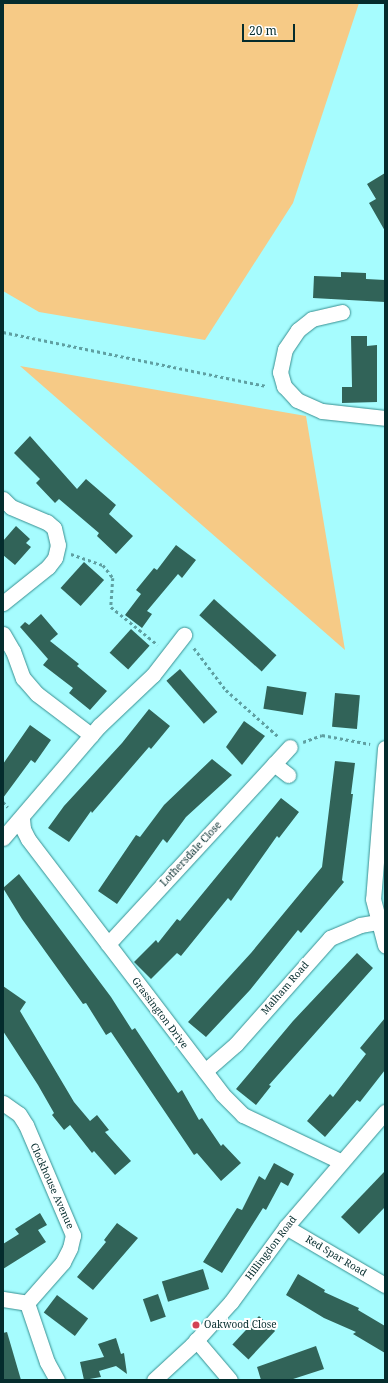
<!DOCTYPE html>
<html>
<head>
<meta charset="utf-8">
<style>
  body { margin:0 }
  #map { position:relative; width:388px; height:1383px; overflow:hidden; background:#a6fcfe; font-family:"Noto Serif",serif }
  div>[style] { position:absolute }
  [style*='--x'] { left:calc(var(--x)*1px); top:calc(var(--y)*1px); width:calc(var(--w)*1px); rotate:calc(var(--a)*1deg) }
  .green>* { inset:0; background:#f6ca86 }
  .building>* { inset:0; background:#316358; transform-origin:0 0 }
  .path>* { height:2.5px; margin-top:-1.25px; transform-origin:0; background:repeating-linear-gradient(90deg,#5fa0a2 0 3px,transparent 0 6px) }
  .roads { filter:drop-shadow(0 0 1px #378f91) drop-shadow(0 0 1px #378f91) }
  .minor>* { height:15px; margin:-7.5px; padding:0 7.5px; transform-origin:7.5px; border-radius:7.5px; background:#fff }
  .dots>* { width:11px; height:11px; translate:-50% -50%; box-sizing:border-box; border:2px solid #fff; border-radius:50% }
  span { translate:-50% -50%; white-space:nowrap; text-align:center; line-height:1.15; -webkit-text-stroke:4px #fff; paint-order:stroke }
  .street-label { font-size:10px; color:#052c2d }
  .poi-label { font-size:10px; color:#052c2d }
  .left { translate:0 -50%; text-align:left }
  .frame { position:absolute; inset:0; border:4px solid #052c2d; pointer-events:none }
  .scale { position:absolute; left:242px; top:24px; width:53px; height:18px; box-sizing:border-box; border:2px solid #052c2d; border-top:0; padding-left:5px; font-size:12px; line-height:14px; white-space:nowrap; color:#052c2d; -webkit-text-stroke:3px #fff; paint-order:stroke }
</style>
</head>
<body>
<div id="map">
  <div class="green">
    <div style="clip-path:polygon(3px 3px,359px 3px,293px 203px,205px 340px,39px 312px,3px 291px)"></div>
    <div style="clip-path:polygon(20px 366px,306px 416px,345px 650px)"></div>
  </div>
  <div class="building">
    <div style="clip-path:polygon(385px 173px,385px 231px,369px 203px,376px 199px,367px 184px)"></div>
    <div style="clip-path:polygon(341px 272px,366px 273px,366px 279px,385px 280px,385px 302px,313px 298px,314px 276px,341px 277px)"></div>
    <div style="clip-path:polygon(351px 336px,367px 336px,367px 346px,377px 345px,377px 402px,342px 403px,342px 387px,352px 387px)"></div>
    <div style="clip-path:polygon(30px 436px,77px 489px,86px 479px,116px 505px,109px 514px,133px 536px,116px 554px,97px 536px,99px 533px,59px 499px,55px 503px,36px 483px,40px 479px,14px 453px)"></div>
    <div style="clip-path:polygon(16px 526px,30px 539px,26px 543px,31px 547px,15px 565px,3px 555px,3px 541px)"></div>
    <div style="clip-path:polygon(176px 545px,196px 560px,182px 578px,178px 574px,147px 611px,152px 614px,142px 628px,125px 615px,141px 594px,136px 590px,154px 568px,157px 570px)"></div>
    <div style="left:84px;top:562px;width:27px;height:35px;rotate:42deg"></div>
    <div style="left:214px;top:599px;width:84px;height:22px;rotate:42deg"></div>
    <div style="clip-path:polygon(41px 614px,58px 634px,50px 641px,79px 664px,77px 666px,107px 691px,90px 710px,69px 693px,73px 688px,43px 665px,48px 659px,20px 627px,25px 622px,29px 625px)"></div>
    <div style="left:131px;top:629px;width:25px;height:32px;rotate:42deg"></div>
    <div style="left:180px;top:669px;width:57px;height:18px;rotate:49deg"></div>
    <div style="left:267px;top:686px;width:40px;height:23px;rotate:9deg"></div>
    <div style="left:335px;top:693px;width:25px;height:34px;rotate:5deg"></div>
    <div style="clip-path:polygon(149px 709px,170px 726px,151px 749px,149px 747px,92px 813px,91px 811px,69px 842px,48px 828px,64px 806px,122px 743px)"></div>
    <div style="clip-path:polygon(244px 721px,265px 736px,242px 765px,226px 747px)"></div>
    <div style="clip-path:polygon(30px 725px,51px 740px,35px 763px,31px 760px,3px 798px,3px 764px)"></div>
    <div style="clip-path:polygon(212px 759px,232px 775px,186px 817px,167px 843px,163px 839px,117px 904px,98px 891px,136px 835px,140px 837px,164px 805px)"></div>
    <div style="clip-path:polygon(335px 761px,355px 763px,351px 794px,353px 794px,342px 880px,344px 882px,301px 933px,298px 930px,250px 990px,206px 1037px,188px 1022px,251px 953px,322px 867px)"></div>
    <div style="clip-path:polygon(281px 798px,299px 812px,279px 838px,277px 836px,231px 901px,228px 898px,181px 956px,177px 953px,151px 979px,134px 962px,156px 940px,158px 943px,177px 919px,180px 921px)"></div>
    <div style="clip-path:polygon(19px 874px,111px 997px,132px 1030px,135px 1028px,178px 1093px,182px 1090px,199px 1120px,202px 1118px,221px 1146px,223px 1144px,241px 1163px,221px 1181px,197px 1153px,194px 1155px,111px 1032px,106px 1035px,86px 1003px,83px 1004px,22px 919px,3px 888px)"></div>
    <div style="clip-path:polygon(357px 953px,373px 968px,269px 1085px,271px 1086px,256px 1105px,236px 1089px,293px 1021px)"></div>
    <div style="clip-path:polygon(3px 986px,26px 1002px,20px 1011px,74px 1102px,90px 1121px,97px 1115px,109px 1130px,105px 1132px,131px 1161px,115px 1175px,94px 1151px,92px 1153px,70px 1125px,64px 1130px,52px 1115px,54px 1113px,38px 1085px,3px 1031px)"></div>
    <div style="clip-path:polygon(385px 1018px,385px 1070px,360px 1102px,357px 1100px,325px 1137px,307px 1121px,330px 1094px,333px 1097px,366px 1054px,360px 1048px)"></div>
    <div style="clip-path:polygon(274px 1163px,294px 1174px,288px 1186px,281px 1182px,266px 1210px,263px 1208px,222px 1273px,203px 1262px,237px 1208px,242px 1210px,259px 1176px,265px 1180px)"></div>
    <div style="clip-path:polygon(385px 1171px,385px 1207px,359px 1234px,341px 1217px)"></div>
    <div style="clip-path:polygon(40px 1213px,47px 1225px,38px 1230px,46px 1242px,3px 1269px,3px 1244px,19px 1234px,15px 1229px)"></div>
    <div style="clip-path:polygon(117px 1223px,138px 1238px,93px 1290px,77px 1277px,106px 1242px,104px 1240px)"></div>
    <div style="left:203px;top:1269px;width:21px;height:43px;rotate:73deg"></div>
    <div style="clip-path:polygon(298px 1274px,325px 1290px,324px 1292px,359px 1308px,358px 1310px,385px 1326px,385px 1353px,353px 1334px,356px 1332px,324px 1318px,286px 1295px)"></div>
    <div style="left:158px;top:1294px;width:24px;height:16px;rotate:71deg"></div>
    <div style="left:57px;top:1295px;width:39px;height:22px;rotate:37deg"></div>
    <div style="left:259px;top:1316px;width:22px;height:39px;rotate:43deg"></div>
    <div style="clip-path:polygon(7px 1332px,21px 1380px,3px 1380px,3px 1333px)"></div>
    <div style="clip-path:polygon(116px 1338px,121px 1354px,124px 1353px,127px 1374px,116px 1366px,99px 1371px,101px 1377px,84px 1380px,80px 1362px,104px 1357px,98px 1344px)"></div>
    <div style="clip-path:polygon(316px 1346px,324px 1369px,290px 1380px,261px 1380px,257px 1367px)"></div>
  </div>
  <div class="path">
    <div style="--x:3;--y:332;--w:269;--a:11.6"></div>
    <div style="--x:71;--y:554;--w:34;--a:19"></div>
    <div style="--x:103;--y:565;--w:16;--a:52"></div>
    <div style="--x:113;--y:578;--w:29;--a:94"></div>
    <div style="--x:111;--y:607;--w:60;--a:39"></div>
    <div style="--x:194;--y:648;--w:53;--a:52.7"></div>
    <div style="--x:226;--y:690;--w:71;--a:41.6"></div>
    <div style="--x:303;--y:742;--w:20;--a:-20"></div>
    <div style="--x:322;--y:735;--w:49;--a:10.6"></div>
    <div style="--x:3;--y:802;--w:7;--a:45"></div>
  </div>
  <div class="roads">
    <div class="minor">
      <div style="--x:342;--y:312;--w:31;--a:167"></div>
      <div style="--x:312;--y:319;--w:18;--a:142"></div>
      <div style="--x:298;--y:330;--w:23;--a:124"></div>
      <div style="--x:285;--y:349;--w:24;--a:102"></div>
      <div style="--x:280;--y:372;--w:15;--a:74"></div>
      <div style="--x:284;--y:386;--w:19;--a:47"></div>
      <div style="--x:297;--y:400;--w:27;--a:24"></div>
      <div style="--x:322;--y:411;--w:63;--a:6.3"></div>
      <div style="--x:3;--y:499;--w:11;--a:45"></div>
      <div style="--x:11;--y:507;--w:39;--a:23"></div>
      <div style="--x:47;--y:522;--w:9;--a:41"></div>
      <div style="--x:54;--y:528;--w:17;--a:77"></div>
      <div style="--x:58;--y:545;--w:13;--a:103"></div>
      <div style="--x:55;--y:558;--w:11;--a:128"></div>
      <div style="--x:48;--y:567;--w:58;--a:141.3"></div>
      <div style="--x:3;--y:634;--w:20;--a:60"></div>
      <div style="--x:13;--y:651;--w:29;--a:70"></div>
      <div style="--x:23;--y:678;--w:21;--a:49"></div>
      <div style="--x:37;--y:694;--w:68;--a:37.2"></div>
      <div style="--x:385;--y:748;--w:151;--a:94.5"></div>
      <div style="--x:373;--y:899;--w:48;--a:75.4"></div>
      <div style="--x:274;--y:764;--w:18;--a:38"></div>
      <div style="--x:22;--y:819;--w:10;--a:84"></div>
      <div style="--x:23;--y:829;--w:11;--a:63"></div>
      <div style="--x:28;--y:839;--w:320;--a:52.7"></div>
      <div style="--x:222;--y:1094;--w:30;--a:45"></div>
      <div style="--x:243;--y:1115;--w:107;--a:25.4"></div>
      <div style="--x:3;--y:838;--w:148;--a:-49.4"></div>
      <div style="--x:99;--y:726;--w:74;--a:-43.4"></div>
      <div style="--x:153;--y:675;--w:51;--a:-52.2"></div>
      <div style="--x:108;--y:944;--w:268;--a:-47.3"></div>
      <div style="--x:205;--y:1071;--w:41;--a:-41.1"></div>
      <div style="--x:236;--y:1044;--w:142;--a:-48.4"></div>
      <div style="--x:330;--y:938;--w:33;--a:-23"></div>
      <div style="--x:360;--y:925;--w:17;--a:-10"></div>
      <div style="--x:3;--y:1103;--w:19;--a:35"></div>
      <div style="--x:19;--y:1114;--w:13;--a:58"></div>
      <div style="--x:26;--y:1125;--w:120;--a:66.9"></div>
      <div style="--x:73;--y:1235;--w:13;--a:103"></div>
      <div style="--x:70;--y:1248;--w:16;--a:117"></div>
      <div style="--x:63;--y:1262;--w:55;--a:131.3"></div>
      <div style="--x:27;--y:1303;--w:62;--a:71.3"></div>
      <div style="--x:47;--y:1362;--w:21;--a:61"></div>
      <div style="--x:286;--y:1227;--w:115;--a:30.4"></div>
      <div style="--x:3;--y:1299;--w:24;--a:9"></div>
      <div style="--x:196;--y:1340;--w:52;--a:49.6"></div>
      <div style="--x:154;--y:1380;--w:52;--a:-42.6"></div>
      <div style="--x:192;--y:1345;--w:58;--a:-47.8"></div>
      <div style="--x:231;--y:1302;--w:93;--a:-53.7"></div>
      <div style="--x:286;--y:1227;--w:152;--a:-49.3"></div>
    </div>
  </div>
  <div class="dots">
    <div style="left:196px;top:1325px;background:#d34354"></div>
  </div>
  <div class="street-label">
    <span style="left:191px;top:854px;rotate:-47deg">Lothersdale Close</span>
    <span style="left:285px;top:988px;rotate:-49deg">Malham Road</span>
    <span style="left:160px;top:1013px;rotate:53deg">Grassington Drive</span>
    <span style="left:52px;top:1186px;rotate:66deg">Clockhouse Avenue</span>
    <span style="left:271px;top:1248px;rotate:-53deg">Hillingdon Road</span>
    <span style="left:336px;top:1256px;rotate:31deg">Red Spar Road</span>
  </div>
  <div class="poi-label">
    <span class="left" style="left:204px;top:1325px">Oakwood Close</span>
  </div>
  <div class="frame"></div>
  <div class="scale">20 m</div>
</div>
</body>
</html>
